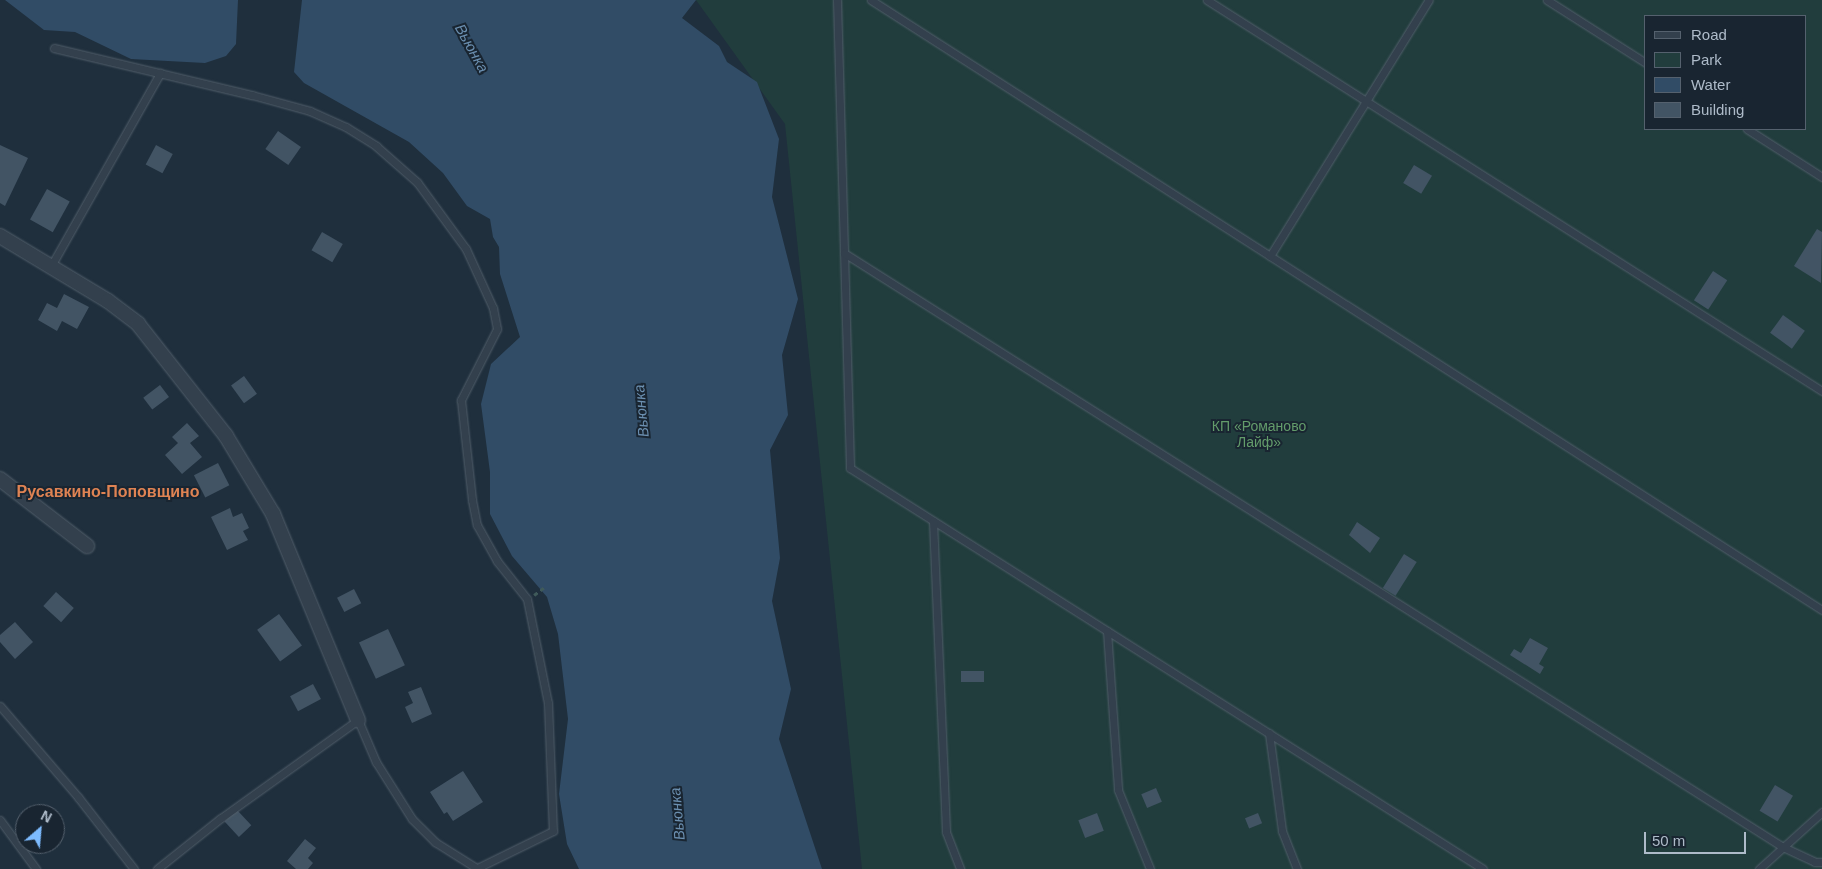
<!DOCTYPE html>
<html>
<head>
<meta charset="utf-8">
<style>
  body { margin:0 }
  #map { position:relative; width:1822px; height:869px; overflow:hidden; background:#1f2f3d; font-family:Arial,sans-serif }
  div>[style] { position:absolute }
  [style*='--x'] { left:calc(var(--x)*1px); top:calc(var(--y)*1px); width:calc(var(--w)*1px); rotate:calc(var(--a)*1deg) }
  .green>* { inset:0; background:#213d3d }
  .water>* { inset:0; background:#314c66 }
  .building>* { inset:0; background:#425464; transform-origin:0 0 }
  .path>* { height:2.5px; margin-top:-1.25px; transform-origin:0; background:repeating-linear-gradient(90deg,#3f5a5a 0 4px,transparent 0 8px) }
  .roads { filter:drop-shadow(0 0 1px #515e6a) drop-shadow(0 0 1px #515e6a) }
  .lane>* { height:7px; margin:-3.5px; padding:0 3.5px; transform-origin:3.5px; border-radius:3.5px; background:#33404d }
  .street>* { height:14px; margin:-7px; padding:0 7px; transform-origin:7px; border-radius:7px; background:#33404d }
  span { translate:-50% -50%; white-space:nowrap; text-align:center; line-height:1.15; -webkit-text-stroke:4px #192531; paint-order:stroke }
  .park-label { font-size:14px; color:#639c6b }
  .water-label { font-size:15px; color:#6b8fb0; font-style:italic }
  .quarter-label { font-size:16px; color:#df8353; font-weight:700 }
  .legend { position:absolute; left:1644px; top:15px; width:162px; height:115px; box-sizing:border-box; background:#192531; border:1px solid #55616e; margin:0; padding:6px 9px; list-style:none; font-size:15px; color:#aebbc9 }
  .legend li { display:flex; align-items:center; gap:10px; height:25px }
  .legend b { width:25px; border:1px solid #55616e }
  .north { position:absolute; left:15px; top:804px; width:50px; height:50px; box-sizing:border-box; background:#192531; border:1px solid #55616e; border-radius:50%; rotate:27deg; font-size:14px; font-weight:700; line-height:20px; text-align:center; color:#aebbc9 }
  .north::after { content:''; display:block; margin:auto; width:18px; height:22px; background:#7dbbff; clip-path:polygon(50% 0,100% 100%,50% 72%,0 100%) }
  .scale { position:absolute; left:1644px; top:832px; width:102px; height:22px; box-sizing:border-box; border:2px solid #aebbc9; border-top:0; padding-left:6px; font-size:15px; line-height:18px; white-space:nowrap; color:#aebbc9; -webkit-text-stroke:4px #192531; paint-order:stroke }
</style>
</head>
<body>
<div id="map">
  <div class="green">
    <div style="clip-path:polygon(evenodd,696px 0,1822px 0,1822px 869px,862px 869px,785px 124px,696px 0,1646px 16px,1806px 16px,1806px 129px,1646px 129px,1646px 16px)"></div>
  </div>
  <div class="water">
    <div style="clip-path:polygon(5px 0,238px 0,236px 44px,226px 56px,205px 63px,131px 59px,75px 32px,44px 30px)"></div>
    <div style="clip-path:polygon(302px 0,696px 0,682px 18px,719px 46px,727px 62px,757px 82px,779px 139px,772px 197px,798px 299px,782px 355px,788px 415px,770px 450px,780px 558px,772px 601px,791px 689px,779px 739px,822px 869px,579px 869px,567px 844px,559px 794px,568px 719px,558px 634px,547px 597px,512px 556px,490px 514px,490px 472px,481px 404px,491px 364px,520px 337px,500px 274px,499px 247px,493px 237px,490px 219px,467px 206px,443px 173px,409px 142px,304px 83px,294px 72px)"></div>
  </div>
  <div class="building">
    <div style="left:278px;top:131px;width:28px;height:22px;rotate:35deg"></div>
    <div style="clip-path:polygon(0 145px,28px 158px,5px 206px,0 203px)"></div>
    <div style="left:156px;top:145px;width:19px;height:22px;rotate:28deg"></div>
    <div style="left:1414px;top:165px;width:21px;height:21px;rotate:31deg"></div>
    <div style="left:47px;top:189px;width:26px;height:35px;rotate:29deg"></div>
    <div style="clip-path:polygon(1817px 229px,1822px 232px,1821px 283px,1794px 266px)"></div>
    <div style="left:322px;top:232px;width:24px;height:21px;rotate:30deg"></div>
    <div style="left:1713px;top:271px;width:17px;height:35px;rotate:33deg"></div>
    <div style="clip-path:polygon(64px 294px,89px 307px,77px 329px,62px 321px,57px 331px,38px 320px,47px 303px,57px 308px)"></div>
    <div style="left:1783px;top:315px;width:27px;height:22px;rotate:36deg"></div>
    <div style="left:244px;top:376px;width:22px;height:16px;rotate:54deg"></div>
    <div style="left:160px;top:385px;width:15px;height:21px;rotate:53deg"></div>
    <div style="clip-path:polygon(187px 423px,199px 436px,190px 443px,202px 457px,182px 474px,165px 455px,178px 443px,172px 437px)"></div>
    <div style="left:218px;top:463px;width:25px;height:27px;rotate:63deg"></div>
    <div style="clip-path:polygon(230px 508px,233px 517px,242px 513px,249px 528px,243px 531px,248px 540px,227px 550px,211px 517px)"></div>
    <div style="clip-path:polygon(1357px 522px,1380px 538px,1370px 553px,1349px 535px)"></div>
    <div style="left:1404px;top:554px;width:15px;height:40px;rotate:32deg"></div>
    <div style="left:354px;top:589px;width:16px;height:19px;rotate:63deg"></div>
    <div style="left:56px;top:592px;width:24px;height:19px;rotate:42deg"></div>
    <div style="left:279px;top:614px;width:39px;height:27px;rotate:54deg"></div>
    <div style="clip-path:polygon(15px 622px,33px 642px,15px 659px,0 642px,0 635px)"></div>
    <div style="left:388px;top:629px;width:40px;height:32px;rotate:65deg"></div>
    <div style="clip-path:polygon(1530px 638px,1548px 648px,1539px 664px,1544px 667px,1540px 674px,1510px 655px,1514px 649px,1521px 653px)"></div>
    <div style="left:984px;top:671px;width:11px;height:23px;rotate:90deg"></div>
    <div style="left:313px;top:684px;width:17px;height:26px;rotate:62deg"></div>
    <div style="clip-path:polygon(421px 687px,432px 714px,412px 723px,405px 707px,413px 703px,408px 692px)"></div>
    <div style="clip-path:polygon(463px 771px,483px 802px,453px 821px,447px 812px,444px 814px,430px 792px)"></div>
    <div style="left:1775px;top:785px;width:21px;height:30px;rotate:31deg"></div>
    <div style="left:1156px;top:788px;width:15px;height:16px;rotate:67deg"></div>
    <div style="left:237px;top:810px;width:21px;height:17px;rotate:47deg"></div>
    <div style="left:1097px;top:813px;width:19px;height:20px;rotate:69deg"></div>
    <div style="left:1258px;top:813px;width:11px;height:14px;rotate:68deg"></div>
    <div style="clip-path:polygon(305px 839px,316px 848px,308px 858px,313px 863px,308px 869px,296px 869px,287px 861px)"></div>
  </div>
  <div class="path">
    <div style="--x:534;--y:595;--w:15;--a:-37"></div>
  </div>
  <div class="roads">
    <div class="lane">
      <div style="--x:837;--y:0;--w:468;--a:88.4"></div>
      <div style="--x:850;--y:468;--w:749;--a:32.35"></div>
      <div style="--x:871;--y:0;--w:1130;--a:32.68"></div>
      <div style="--x:1207;--y:0;--w:729;--a:32.45"></div>
      <div style="--x:1547;--y:0;--w:117;--a:32.5"></div>
      <div style="--x:54;--y:48;--w:204;--a:13.4"></div>
      <div style="--x:252;--y:95;--w:60;--a:15.4"></div>
      <div style="--x:310;--y:111;--w:39;--a:24"></div>
      <div style="--x:346;--y:127;--w:36;--a:32"></div>
      <div style="--x:376;--y:146;--w:55;--a:41.3"></div>
      <div style="--x:417;--y:182;--w:83;--a:53.8"></div>
      <div style="--x:466;--y:249;--w:65;--a:65.4"></div>
      <div style="--x:493;--y:308;--w:21;--a:79"></div>
      <div style="--x:497;--y:329;--w:80;--a:116.9"></div>
      <div style="--x:461;--y:400;--w:101;--a:83.7"></div>
      <div style="--x:472;--y:500;--w:25;--a:79"></div>
      <div style="--x:477;--y:525;--w:41;--a:60.9"></div>
      <div style="--x:497;--y:561;--w:48;--a:51.7"></div>
      <div style="--x:527;--y:599;--w:106;--a:78.6"></div>
      <div style="--x:548;--y:703;--w:128;--a:87.8"></div>
      <div style="--x:553;--y:831;--w:85;--a:154"></div>
      <div style="--x:1747;--y:129;--w:89;--a:32.6"></div>
      <div style="--x:844;--y:253;--w:1111;--a:32.32"></div>
      <div style="--x:1783;--y:847;--w:35;--a:25"></div>
      <div style="--x:1815;--y:862;--w:7;--a:0"></div>
      <div style="--x:1270;--y:256;--w:301;--a:-58.2"></div>
      <div style="--x:51;--y:266;--w:222;--a:-60.5"></div>
      <div style="--x:933;--y:521;--w:311;--a:87.6"></div>
      <div style="--x:946;--y:832;--w:40;--a:69"></div>
      <div style="--x:1107;--y:631;--w:159;--a:86"></div>
      <div style="--x:1118;--y:790;--w:85;--a:67.9"></div>
      <div style="--x:0;--y:706;--w:120;--a:49.4"></div>
      <div style="--x:78;--y:797;--w:91;--a:52.1"></div>
      <div style="--x:1269;--y:733;--w:99;--a:82.4"></div>
      <div style="--x:1282;--y:831;--w:41;--a:68.5"></div>
      <div style="--x:0;--y:820;--w:61;--a:53.7"></div>
      <div style="--x:157;--y:869;--w:82;--a:-38.6"></div>
      <div style="--x:221;--y:818;--w:168;--a:-35.6"></div>
      <div style="--x:358;--y:720;--w:46;--a:66.8"></div>
      <div style="--x:376;--y:762;--w:67;--a:57.7"></div>
      <div style="--x:412;--y:819;--w:33;--a:45"></div>
      <div style="--x:435;--y:842;--w:51;--a:32.1"></div>
      <div style="--x:1759;--y:869;--w:85;--a:-42.1"></div>
    </div>
    <div class="street">
      <div style="--x:0;--y:236;--w:126;--a:31"></div>
      <div style="--x:108;--y:301;--w:38;--a:37"></div>
      <div style="--x:138;--y:324;--w:142;--a:51.8"></div>
      <div style="--x:226;--y:436;--w:91;--a:58.9"></div>
      <div style="--x:273;--y:514;--w:223;--a:67.6"></div>
      <div style="--x:0;--y:479;--w:110;--a:37.6"></div>
    </div>
  </div>
  <div class="park-label">
    <span style="left:1259px;top:434px">КП «Романово<br>Лайф»</span>
  </div>
  <div class="water-label">
    <span style="left:472px;top:48px;rotate:61deg">Вьюнка</span>
    <span style="left:641px;top:411px;rotate:-95deg">Вьюнка</span>
    <span style="left:677px;top:814px;rotate:-95deg">Вьюнка</span>
  </div>
  <div class="quarter-label">
    <span style="left:108px;top:492px">Русавкино-Поповщино</span>
  </div>
  <ul class="legend">
  <li><b style="height:6px;background:#33404d"></b>Road</li>
  <li><b style="height:14px;background:#213d3d"></b>Park</li>
  <li><b style="height:14px;background:#314c66"></b>Water</li>
  <li><b style="height:14px;background:#425464"></b>Building</li>
  </ul>
  <div class="north">N</div>
  <div class="scale">50 m</div>
</div>
</body>
</html>
